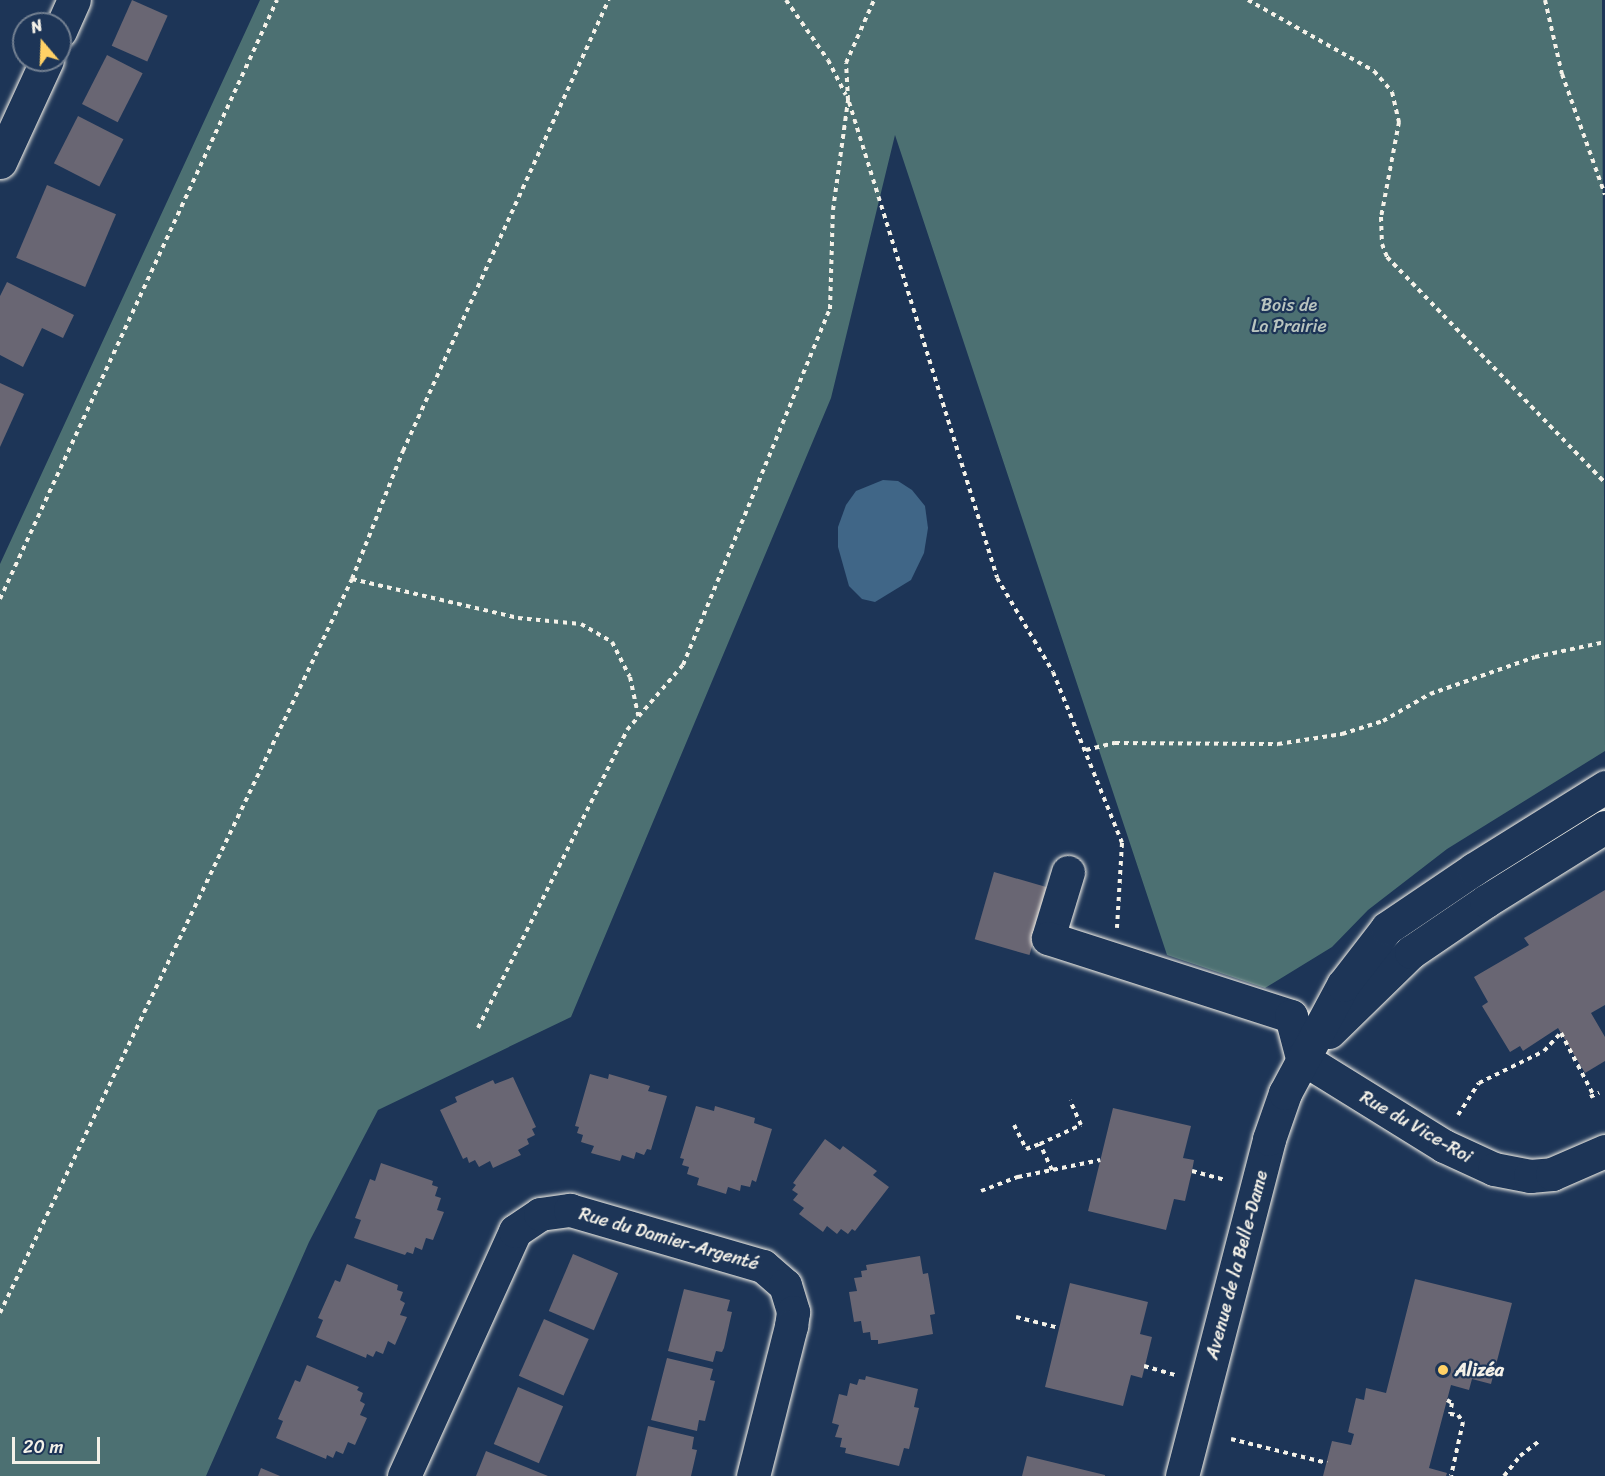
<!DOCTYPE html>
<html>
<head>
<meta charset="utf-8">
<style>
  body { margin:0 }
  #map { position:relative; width:1605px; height:1476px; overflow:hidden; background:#1d3557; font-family:Sriracha,sans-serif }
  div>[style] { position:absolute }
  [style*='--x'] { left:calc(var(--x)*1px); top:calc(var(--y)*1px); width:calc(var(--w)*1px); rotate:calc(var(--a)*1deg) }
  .green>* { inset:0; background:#4c7072 }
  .water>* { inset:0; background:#406687 }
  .building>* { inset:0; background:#696673; transform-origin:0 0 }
  .path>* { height:4px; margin-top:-2px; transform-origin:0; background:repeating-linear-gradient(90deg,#f4f1e8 0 4.5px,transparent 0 9px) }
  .roads { filter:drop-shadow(0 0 2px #f4f1e8) drop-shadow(0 0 2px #f4f1e8) }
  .minor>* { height:33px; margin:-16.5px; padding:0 16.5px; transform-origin:16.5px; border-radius:16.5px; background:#1d3557 }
  .dots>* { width:16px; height:16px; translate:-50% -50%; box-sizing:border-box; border:3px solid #1d3557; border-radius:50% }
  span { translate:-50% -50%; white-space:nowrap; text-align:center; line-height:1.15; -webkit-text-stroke:4.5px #1d3557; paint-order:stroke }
  .park-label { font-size:18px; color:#b9c4bf }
  .street-label { font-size:18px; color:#f4f1e8 }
  .poi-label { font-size:18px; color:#f4f1e8; font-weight:700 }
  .left { translate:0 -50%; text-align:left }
  .north { position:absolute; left:12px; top:12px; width:60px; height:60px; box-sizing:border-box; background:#1d3557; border:2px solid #738091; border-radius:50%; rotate:341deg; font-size:16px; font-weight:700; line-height:24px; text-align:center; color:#f4f1e8 }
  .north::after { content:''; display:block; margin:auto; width:21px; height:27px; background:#ffd166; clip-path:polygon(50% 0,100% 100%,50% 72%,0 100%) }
  .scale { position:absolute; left:12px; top:1437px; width:88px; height:27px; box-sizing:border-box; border:3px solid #f4f1e8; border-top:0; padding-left:8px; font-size:18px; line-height:21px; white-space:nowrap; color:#f4f1e8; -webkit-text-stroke:4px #1d3557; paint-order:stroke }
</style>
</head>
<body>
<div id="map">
  <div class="green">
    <div style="clip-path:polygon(260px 0,1602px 0,1605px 751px,1447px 849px,1368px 910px,1332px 947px,1265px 988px,1167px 955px,895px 135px,831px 398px,571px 1017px,378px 1110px,309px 1242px,206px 1476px,0 1476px,0 564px)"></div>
  </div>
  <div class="water">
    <div style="clip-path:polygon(883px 480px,898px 481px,912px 490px,925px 506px,928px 528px,924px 553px,911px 580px,875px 602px,862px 599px,849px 586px,838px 547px,838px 527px,846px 505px,856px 491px)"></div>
  </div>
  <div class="building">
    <div style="left:132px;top:0;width:39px;height:50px;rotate:24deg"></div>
    <div style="left:107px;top:55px;width:40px;height:55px;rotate:27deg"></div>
    <div style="left:78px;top:116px;width:51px;height:53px;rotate:27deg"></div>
    <div style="left:47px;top:185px;width:75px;height:79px;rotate:23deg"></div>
    <div style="clip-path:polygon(7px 282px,74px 315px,63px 338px,42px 328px,23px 367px,0 355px,0 296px)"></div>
    <div style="clip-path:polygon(0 383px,24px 394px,0 447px)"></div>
    <div style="left:994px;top:872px;width:57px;height:70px;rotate:16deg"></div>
    <div style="clip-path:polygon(1605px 890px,1605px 1005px,1591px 1013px,1605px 1037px,1605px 1061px,1585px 1073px,1558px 1028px,1523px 1051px,1520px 1046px,1510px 1052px,1482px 1006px,1488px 1002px,1474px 977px,1529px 945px,1524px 938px)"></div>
    <div style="clip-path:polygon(590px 1074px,608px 1079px,609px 1074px,650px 1086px,648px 1091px,667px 1096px,651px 1150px,647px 1149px,644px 1155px,636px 1152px,634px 1159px,622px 1155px,620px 1161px,591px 1153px,594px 1146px,581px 1142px,583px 1135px,577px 1133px,579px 1127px,575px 1126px)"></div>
    <div style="clip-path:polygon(513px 1077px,536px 1127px,532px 1129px,535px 1135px,527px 1139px,529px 1144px,518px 1150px,521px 1155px,493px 1168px,490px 1161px,479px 1167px,475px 1160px,469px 1163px,467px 1157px,463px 1159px,440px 1110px,457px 1102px,455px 1097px,493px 1080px,495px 1084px)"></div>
    <div style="clip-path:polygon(696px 1106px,714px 1111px,715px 1106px,755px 1118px,754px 1123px,772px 1129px,756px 1182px,752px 1180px,750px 1187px,741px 1185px,740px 1191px,728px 1187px,726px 1194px,697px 1185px,699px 1178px,687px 1174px,689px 1167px,682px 1165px,684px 1159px,680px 1158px)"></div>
    <div style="clip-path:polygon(1113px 1108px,1191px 1126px,1183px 1158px,1194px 1160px,1192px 1171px,1185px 1201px,1174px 1199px,1166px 1230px,1088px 1211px)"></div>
    <div style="clip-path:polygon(825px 1139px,840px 1150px,843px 1146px,877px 1171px,873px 1175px,889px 1187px,855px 1231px,852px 1229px,848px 1234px,841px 1229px,837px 1234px,827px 1226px,823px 1232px,799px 1214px,804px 1208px,793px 1200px,798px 1194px,792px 1190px,796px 1185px,793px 1183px)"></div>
    <div style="clip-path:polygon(381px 1163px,433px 1181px,432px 1185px,438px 1187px,435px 1196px,441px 1198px,437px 1210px,444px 1212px,433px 1240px,426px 1238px,422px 1250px,415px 1247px,413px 1254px,407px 1252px,405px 1255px,354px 1238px,361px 1220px,355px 1218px,370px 1179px,375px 1181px)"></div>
    <div style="left:573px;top:1254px;width:49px;height:62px;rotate:23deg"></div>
    <div style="clip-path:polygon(920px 1256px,923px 1274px,928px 1273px,935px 1314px,930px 1315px,933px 1334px,878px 1344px,878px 1340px,871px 1340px,870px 1332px,863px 1333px,861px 1321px,854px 1322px,849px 1292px,857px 1291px,854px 1278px,862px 1277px,861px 1271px,867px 1270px,866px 1265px)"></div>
    <div style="clip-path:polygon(347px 1264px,398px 1285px,397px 1290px,403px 1292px,400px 1300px,405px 1303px,400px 1315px,407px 1317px,395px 1345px,388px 1341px,383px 1354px,376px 1351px,373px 1357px,367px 1354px,366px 1358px,316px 1337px,323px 1320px,318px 1318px,335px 1280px,340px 1282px)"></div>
    <div style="clip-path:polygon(1415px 1279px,1512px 1303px,1491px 1384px,1472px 1379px,1469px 1390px,1451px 1385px,1429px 1468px,1447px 1473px,1446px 1476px,1323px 1476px,1332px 1441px,1351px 1445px,1354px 1434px,1348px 1432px,1356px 1398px,1364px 1400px,1366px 1388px,1386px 1393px)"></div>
    <div style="clip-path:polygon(1070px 1283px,1148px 1302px,1140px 1334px,1152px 1337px,1142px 1378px,1131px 1375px,1123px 1406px,1045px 1387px)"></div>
    <div style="clip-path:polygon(684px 1289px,730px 1300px,727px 1311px,732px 1312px,724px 1348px,722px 1352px,716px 1351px,713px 1362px,668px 1351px)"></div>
    <div style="left:544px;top:1319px;width:49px;height:62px;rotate:24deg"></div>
    <div style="clip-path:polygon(667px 1358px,713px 1369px,710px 1380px,715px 1381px,705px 1421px,699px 1420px,697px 1431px,651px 1420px)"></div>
    <div style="clip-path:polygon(307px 1365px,359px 1387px,357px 1390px,363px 1393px,360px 1401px,365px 1404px,360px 1415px,367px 1418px,355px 1445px,348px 1442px,343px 1454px,336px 1451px,333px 1458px,327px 1455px,326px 1459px,276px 1438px,283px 1421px,278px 1419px,295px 1380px,300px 1382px)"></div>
    <div style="clip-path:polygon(866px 1376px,918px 1389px,914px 1407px,919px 1408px,909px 1449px,904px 1448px,899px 1466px,845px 1453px,846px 1448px,840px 1447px,842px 1438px,835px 1437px,839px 1425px,832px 1423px,839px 1394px,847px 1396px,850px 1383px,857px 1385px,859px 1379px,865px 1380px)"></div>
    <div style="left:518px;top:1387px;width:49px;height:62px;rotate:23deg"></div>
    <div style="clip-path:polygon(648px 1426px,694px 1437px,692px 1449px,697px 1450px,691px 1476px,636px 1476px)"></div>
    <div style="clip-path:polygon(486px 1451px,548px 1476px,476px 1476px)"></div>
    <div style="clip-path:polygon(1027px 1456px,1105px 1475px,1105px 1476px,1022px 1476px)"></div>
    <div style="clip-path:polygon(261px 1468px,280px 1476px,258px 1476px)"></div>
  </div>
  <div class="path">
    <div style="--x:786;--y:0;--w:73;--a:55"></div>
    <div style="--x:828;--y:60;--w:39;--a:63"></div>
    <div style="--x:1248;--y:0;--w:145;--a:29.4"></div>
    <div style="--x:1374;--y:71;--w:28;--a:49"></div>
    <div style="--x:1392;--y:92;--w:31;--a:77"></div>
    <div style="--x:1399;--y:122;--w:97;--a:100.7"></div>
    <div style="--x:1381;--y:217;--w:27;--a:88"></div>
    <div style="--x:1382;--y:244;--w:14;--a:69"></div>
    <div style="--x:1387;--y:257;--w:314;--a:46"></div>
    <div style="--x:1545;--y:0;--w:76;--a:77.1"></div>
    <div style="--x:1562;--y:74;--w:128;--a:70.4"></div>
    <div style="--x:849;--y:102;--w:498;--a:72.7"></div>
    <div style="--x:997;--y:578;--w:109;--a:59.2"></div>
    <div style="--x:1053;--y:672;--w:184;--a:68"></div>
    <div style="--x:1122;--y:843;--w:85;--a:93.4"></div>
    <div style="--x:352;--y:579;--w:171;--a:13.2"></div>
    <div style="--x:518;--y:618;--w:63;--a:5.4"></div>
    <div style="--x:581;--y:624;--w:36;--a:30"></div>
    <div style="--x:612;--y:642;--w:39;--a:63"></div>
    <div style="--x:630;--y:677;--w:40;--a:78"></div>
    <div style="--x:0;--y:599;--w:660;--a:-65.18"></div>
    <div style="--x:1086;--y:750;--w:30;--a:-14"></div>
    <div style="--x:1115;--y:743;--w:163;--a:0.4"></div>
    <div style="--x:1278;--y:744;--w:65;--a:-8.9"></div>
    <div style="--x:1342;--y:734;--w:43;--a:-17.6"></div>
    <div style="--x:1383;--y:721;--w:54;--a:-29.9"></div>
    <div style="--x:1430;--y:694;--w:111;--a:-19.4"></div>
    <div style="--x:1535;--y:657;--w:72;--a:-12.1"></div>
    <div style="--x:478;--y:1028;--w:333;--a:-63.4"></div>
    <div style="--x:627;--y:730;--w:86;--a:-49.3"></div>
    <div style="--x:683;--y:665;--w:385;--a:-67.6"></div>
    <div style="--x:830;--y:309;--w:99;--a:-88.3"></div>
    <div style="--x:833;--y:210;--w:111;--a:-82.2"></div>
    <div style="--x:848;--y:100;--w:37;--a:-93"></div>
    <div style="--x:846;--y:63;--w:69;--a:-66"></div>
    <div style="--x:1590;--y:1097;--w:10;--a:-24"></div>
    <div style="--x:1458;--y:1115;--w:38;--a:-57"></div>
    <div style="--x:1479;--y:1083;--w:72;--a:-26.2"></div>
    <div style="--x:1544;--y:1051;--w:25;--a:-47"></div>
    <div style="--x:1561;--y:1033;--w:71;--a:62.4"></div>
    <div style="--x:1014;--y:1125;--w:27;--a:63"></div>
    <div style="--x:1026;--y:1149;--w:15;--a:-20"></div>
    <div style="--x:1052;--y:1170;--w:29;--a:-115"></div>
    <div style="--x:1040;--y:1144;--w:45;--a:-24.9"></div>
    <div style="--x:1081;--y:1125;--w:27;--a:-114"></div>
    <div style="--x:1192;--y:1171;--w:35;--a:15"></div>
    <div style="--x:981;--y:1191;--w:40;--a:-21"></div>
    <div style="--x:1018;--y:1177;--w:84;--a:-11.7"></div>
    <div style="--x:0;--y:1313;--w:814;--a:-64.38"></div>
    <div style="--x:352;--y:579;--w:138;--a:-68.3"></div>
    <div style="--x:403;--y:451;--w:496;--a:-65.5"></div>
    <div style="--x:1016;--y:1317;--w:44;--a:14.3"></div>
    <div style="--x:1144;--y:1366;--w:32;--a:16"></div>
    <div style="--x:1447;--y:1400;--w:6;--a:31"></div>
    <div style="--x:1452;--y:1403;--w:11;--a:100"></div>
    <div style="--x:1450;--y:1414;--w:8;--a:7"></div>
    <div style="--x:1458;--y:1415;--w:9;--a:54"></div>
    <div style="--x:1463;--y:1422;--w:55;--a:102.5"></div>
    <div style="--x:1231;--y:1439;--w:99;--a:14"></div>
    <div style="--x:1504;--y:1476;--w:26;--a:-51"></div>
    <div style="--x:1520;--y:1456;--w:24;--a:-38"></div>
  </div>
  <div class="roads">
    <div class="minor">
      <div style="--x:60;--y:31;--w:34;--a:-66"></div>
      <div style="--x:0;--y:162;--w:112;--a:-65.3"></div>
      <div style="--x:1068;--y:872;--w:69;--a:106.9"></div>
      <div style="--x:1048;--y:938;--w:255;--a:17.8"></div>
      <div style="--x:1291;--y:1016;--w:43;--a:75.3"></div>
      <div style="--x:1329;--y:1032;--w:115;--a:-44.3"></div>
      <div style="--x:1411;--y:952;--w:91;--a:-34.2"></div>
      <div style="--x:1486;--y:901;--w:140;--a:-31.9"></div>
      <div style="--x:1302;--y:1058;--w:167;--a:31.8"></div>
      <div style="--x:1444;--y:1146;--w:55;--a:24.7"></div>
      <div style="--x:1494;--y:1169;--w:37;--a:11"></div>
      <div style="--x:1530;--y:1176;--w:22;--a:-5"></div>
      <div style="--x:1552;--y:1174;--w:58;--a:-23.5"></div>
      <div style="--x:404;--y:1476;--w:269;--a:-65.6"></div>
      <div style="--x:515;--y:1231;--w:30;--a:-34"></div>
      <div style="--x:540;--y:1214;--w:30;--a:-8"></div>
      <div style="--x:570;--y:1210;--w:201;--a:16.2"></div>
      <div style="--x:763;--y:1266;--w:29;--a:41"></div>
      <div style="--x:785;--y:1285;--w:28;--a:73"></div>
      <div style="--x:793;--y:1312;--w:14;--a:98"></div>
      <div style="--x:791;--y:1326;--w:155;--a:104.2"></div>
      <div style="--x:1182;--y:1476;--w:348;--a:-75.5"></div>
      <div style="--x:1269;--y:1139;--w:49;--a:-70.8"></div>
      <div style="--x:1285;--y:1093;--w:123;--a:-61.8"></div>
      <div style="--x:1343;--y:985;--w:72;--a:-52.3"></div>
      <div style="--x:1387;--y:928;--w:105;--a:-34.1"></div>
      <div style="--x:1474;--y:869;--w:155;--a:-32"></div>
    </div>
  </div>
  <div class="dots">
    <div style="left:1443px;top:1370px;background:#ffd166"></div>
  </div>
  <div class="park-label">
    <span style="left:1289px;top:316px">Bois de<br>La Prairie</span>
  </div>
  <div class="street-label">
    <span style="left:1416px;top:1127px;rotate:30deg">Rue du Vice-Roi</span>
    <span style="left:669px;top:1239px;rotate:16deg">Rue du Damier-Argenté</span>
    <span style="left:1237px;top:1265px;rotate:-75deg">Avenue de la Belle-Dame</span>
  </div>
  <div class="poi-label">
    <span class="left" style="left:1455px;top:1370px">Alizéa</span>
  </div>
  <div class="north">N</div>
  <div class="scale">20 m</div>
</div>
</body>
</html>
